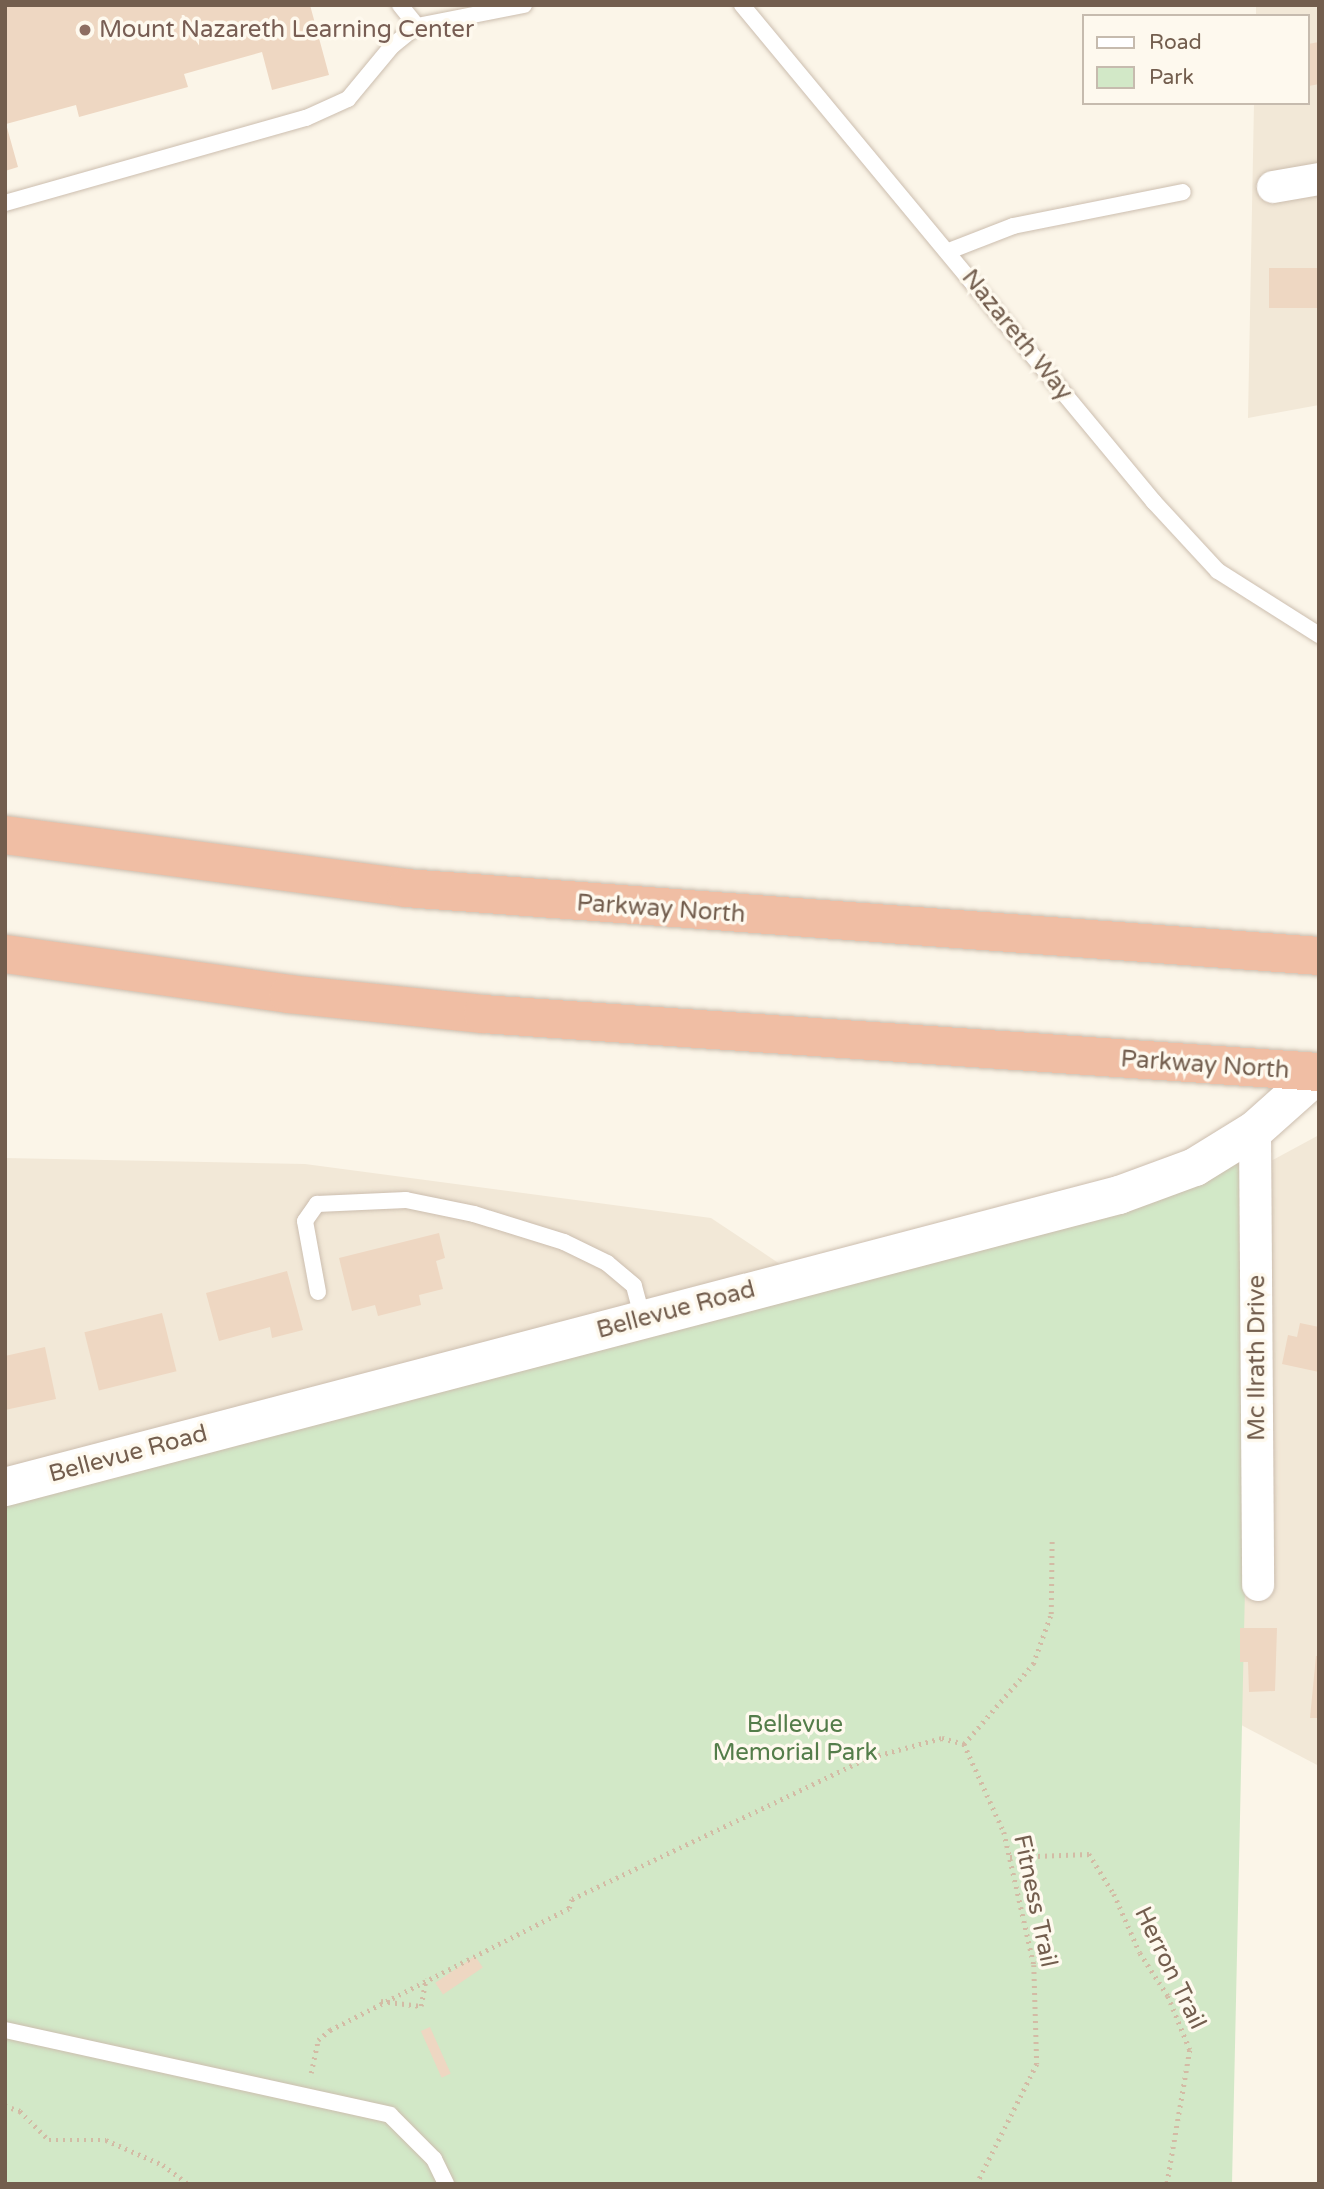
<!DOCTYPE html>
<html>
<head>
<meta charset="utf-8">
<style>
  body { margin:0 }
  #map { position:relative; width:1324px; height:2189px; overflow:hidden; background:#fbf5e8; font-family:"Varela Round",sans-serif }
  div>[style] { position:absolute }
  [style*='--x'] { left:calc(var(--x)*1px); top:calc(var(--y)*1px); width:calc(var(--w)*1px); rotate:calc(var(--a)*1deg) }
  .residential>* { inset:0; background:#f2e8d7 }
  .green>* { inset:0; background:#d2e8c7 }
  .building>* { inset:0; background:#eed7c2; transform-origin:0 0 }
  .path>* { height:4.5px; margin-top:-2.25px; transform-origin:0; background:repeating-linear-gradient(90deg,#d3bba5 0 2px,transparent 0 7px) }
  .roads { filter:drop-shadow(0 0 2px #ccbeaf) drop-shadow(0 0 2px #ccbeaf) }
  .lane>* { height:16px; margin:-8px; padding:0 8px; transform-origin:8px; border-radius:8px; background:#fff }
  .street>* { height:32px; margin:-16px; padding:0 16px; transform-origin:16px; border-radius:16px; background:#fff }
  .secondary>* { height:38px; margin:-19px; padding:0 19px; transform-origin:19px; border-radius:19px; background:#fff }
  .highway>* { height:38px; margin:-19px; padding:0 19px; transform-origin:19px; border-radius:19px; background:#f0bea4 }
  .dots>* { width:19px; height:19px; translate:-50% -50%; box-sizing:border-box; border:4px solid #fef9ee; border-radius:50% }
  span { translate:-50% -50%; white-space:nowrap; text-align:center; line-height:1.15; -webkit-text-stroke:7px #fef9ee; paint-order:stroke }
  .education-label { font-size:24px; color:#785e54 }
  .left { translate:0 -50%; text-align:left }
  .street-label { font-size:24px; color:#735e4e }
  .park-label { font-size:24px; color:#547d4a }
  .frame { position:absolute; inset:0; border:7px solid #735e4e; pointer-events:none }
  .legend { position:absolute; left:1082px; top:14px; width:228px; height:91px; box-sizing:border-box; background:#fef9ee; border:2px solid #c6bbae; margin:0; padding:9px 12px; list-style:none; font-size:21px; color:#735e4e }
  .legend li { display:flex; align-items:center; gap:14px; height:35px }
  .legend b { width:35px; border:2px solid #c6bbae }
</style>
</head>
<body>
<div id="map">
  <div class="residential">
    <div style="clip-path:polygon(1256px 5px,1319px 5px,1319px 405px,1248px 418px,1254px 103px,1308px 103px,1308px 16px,1256px 16px)"></div>
    <div style="clip-path:polygon(1319px 1135px,1319px 1766px,1152px 1678px,1219px 1189px)"></div>
    <div style="clip-path:polygon(5px 1158px,305px 1164px,711px 1218px,801px 1278px,5px 1487px)"></div>
  </div>
  <div class="green">
    <div style="clip-path:polygon(1255px 1130px,1232px 2184px,5px 2184px,5px 1487px,1119px 1195px)"></div>
  </div>
  <div class="building">
    <div style="clip-path:polygon(5px 5px,310px 5px,329px 75px,272px 90px,262px 52px,184px 74px,188px 87px,79px 117px,76px 105px,6px 124px,18px 167px,5px 171px)"></div>
    <div style="clip-path:polygon(1319px 42px,1319px 84px,1309px 86px,1308px 44px)"></div>
    <div style="left:1319px;top:268px;width:40px;height:50px;rotate:90deg"></div>
    <div style="clip-path:polygon(439px 1233px,445px 1258px,436px 1261px,443px 1289px,419px 1295px,421px 1305px,378px 1316px,375px 1305px,352px 1311px,339px 1258px)"></div>
    <div style="clip-path:polygon(287px 1271px,303px 1330px,272px 1338px,270px 1327px,219px 1341px,206px 1293px)"></div>
    <div style="left:162px;top:1313px;width:60px;height:80px;rotate:76deg"></div>
    <div style="clip-path:polygon(1300px 1323px,1319px 1327px,1319px 1372px,1282px 1364px,1288px 1335px,1297px 1337px)"></div>
    <div style="clip-path:polygon(45px 1347px,56px 1399px,5px 1410px,5px 1356px)"></div>
    <div style="clip-path:polygon(1240px 1628px,1277px 1628px,1275px 1691px,1249px 1692px,1248px 1662px,1240px 1662px)"></div>
    <div style="clip-path:polygon(1316px 1656px,1319px 1656px,1319px 1718px,1310px 1718px)"></div>
    <div style="left:475px;top:1956px;width:14px;height:48px;rotate:56deg"></div>
    <div style="left:430px;top:2027px;width:51px;height:10px;rotate:66deg"></div>
  </div>
  <div class="path">
    <div style="--x:964;--y:1744;--w:97;--a:65.6"></div>
    <div style="--x:1004;--y:1832;--w:136;--a:77.3"></div>
    <div style="--x:1034;--y:1965;--w:99;--a:88.3"></div>
    <div style="--x:1037;--y:2064;--w:134;--a:116.6"></div>
    <div style="--x:964;--y:1744;--w:106;--a:-49.2"></div>
    <div style="--x:1033;--y:1664;--w:53;--a:-70.2"></div>
    <div style="--x:1051;--y:1614;--w:77;--a:-89.3"></div>
    <div style="--x:1010;--y:1857;--w:79;--a:-2.2"></div>
    <div style="--x:1089;--y:1854;--w:47;--a:58"></div>
    <div style="--x:1114;--y:1894;--w:64;--a:66.2"></div>
    <div style="--x:1140;--y:1953;--w:51;--a:56.9"></div>
    <div style="--x:1168;--y:1996;--w:58;--a:67.8"></div>
    <div style="--x:1190;--y:2050;--w:136;--a:99.7"></div>
    <div style="--x:381;--y:2001;--w:40;--a:7.1"></div>
    <div style="--x:421;--y:2006;--w:28;--a:-80"></div>
    <div style="--x:311;--y:2073;--w:34;--a:-78"></div>
    <div style="--x:318;--y:2040;--w:16;--a:-40"></div>
    <div style="--x:330;--y:2030;--w:268;--a:-27"></div>
    <div style="--x:569;--y:1908;--w:9;--a:-72"></div>
    <div style="--x:572;--y:1899;--w:325;--a:-25.5"></div>
    <div style="--x:865;--y:1759;--w:80;--a:-15.3"></div>
    <div style="--x:942;--y:1738;--w:23;--a:15"></div>
    <div style="--x:5;--y:2106;--w:16;--a:18"></div>
    <div style="--x:20;--y:2111;--w:41;--a:45"></div>
    <div style="--x:49;--y:2140;--w:57;--a:0"></div>
    <div style="--x:106;--y:2140;--w:62;--a:23.7"></div>
    <div style="--x:163;--y:2165;--w:31;--a:37"></div>
  </div>
  <div class="roads">
    <div class="lane">
      <div style="--x:400;--y:5;--w:27;--a:51"></div>
      <div style="--x:742;--y:5;--w:646;--a:50.34"></div>
      <div style="--x:1154;--y:502;--w:94;--a:47.2"></div>
      <div style="--x:1218;--y:571;--w:120;--a:32.4"></div>
      <div style="--x:5;--y:203;--w:313;--a:-15.8"></div>
      <div style="--x:306;--y:118;--w:46;--a:-24.3"></div>
      <div style="--x:348;--y:99;--w:69;--a:-50.3"></div>
      <div style="--x:392;--y:46;--w:32;--a:-39"></div>
      <div style="--x:417;--y:26;--w:109;--a:-11.1"></div>
      <div style="--x:949;--y:251;--w:69;--a:-21.3"></div>
      <div style="--x:1013;--y:226;--w:173;--a:-11.3"></div>
      <div style="--x:318;--y:1292;--w:72;--a:-100.4"></div>
      <div style="--x:305;--y:1221;--w:21;--a:-55"></div>
      <div style="--x:317;--y:1204;--w:89;--a:-2.6"></div>
      <div style="--x:406;--y:1200;--w:69;--a:11.6"></div>
      <div style="--x:474;--y:1214;--w:94;--a:17.3"></div>
      <div style="--x:564;--y:1242;--w:48;--a:26"></div>
      <div style="--x:607;--y:1263;--w:35;--a:40"></div>
      <div style="--x:634;--y:1286;--w:34;--a:75"></div>
      <div style="--x:5;--y:2030;--w:394;--a:12.4"></div>
      <div style="--x:390;--y:2115;--w:62;--a:45"></div>
      <div style="--x:434;--y:2159;--w:28;--a:64"></div>
    </div>
    <div class="street">
      <div style="--x:1273;--y:187;--w:47;--a:-9.9"></div>
      <div style="--x:1255;--y:1130;--w:455;--a:89.6"></div>
    </div>
    <div class="secondary">
      <div style="--x:5;--y:1487;--w:1152;--a:-14.69"></div>
      <div style="--x:1119;--y:1195;--w:81;--a:-20.2"></div>
      <div style="--x:1195;--y:1167;--w:70;--a:-31.7"></div>
      <div style="--x:1255;--y:1130;--w:86;--a:-41.7"></div>
    </div>
    <div class="highway">
      <div style="--x:5;--y:835;--w:404;--a:7.5"></div>
      <div style="--x:406;--y:888;--w:916;--a:4.26"></div>
      <div style="--x:5;--y:954;--w:287;--a:8"></div>
      <div style="--x:289;--y:994;--w:195;--a:5.9"></div>
      <div style="--x:483;--y:1014;--w:838;--a:3.97"></div>
    </div>
  </div>
  <div class="dots">
    <div style="left:85px;top:30px;background:#8d6e63"></div>
  </div>
  <div class="education-label">
    <span class="left" style="left:99px;top:30px">Mount Nazareth Learning Center</span>
  </div>
  <div class="street-label">
    <span style="left:1017px;top:335px;rotate:51deg">Nazareth Way</span>
    <span style="left:661px;top:909px;rotate:4deg">Parkway North</span>
    <span style="left:1205px;top:1065px;rotate:4deg">Parkway North</span>
    <span style="left:676px;top:1310px;rotate:-15deg">Bellevue Road</span>
    <span style="left:1257px;top:1358px;rotate:-90deg">Mc Ilrath Drive</span>
    <span style="left:128px;top:1454px;rotate:-15deg">Bellevue Road</span>
    <span style="left:1035px;top:1901px;rotate:78deg">Fitness Trail</span>
    <span style="left:1170px;top:1968px;rotate:64deg">Herron Trail</span>
  </div>
  <div class="park-label">
    <span style="left:795px;top:1739px">Bellevue<br>Memorial Park</span>
  </div>
  <div class="frame"></div>
  <ul class="legend">
  <li><b style="height:9px;background:#fff"></b>Road</li>
  <li><b style="height:19px;background:#d2e8c7"></b>Park</li>
  </ul>
</div>
</body>
</html>
